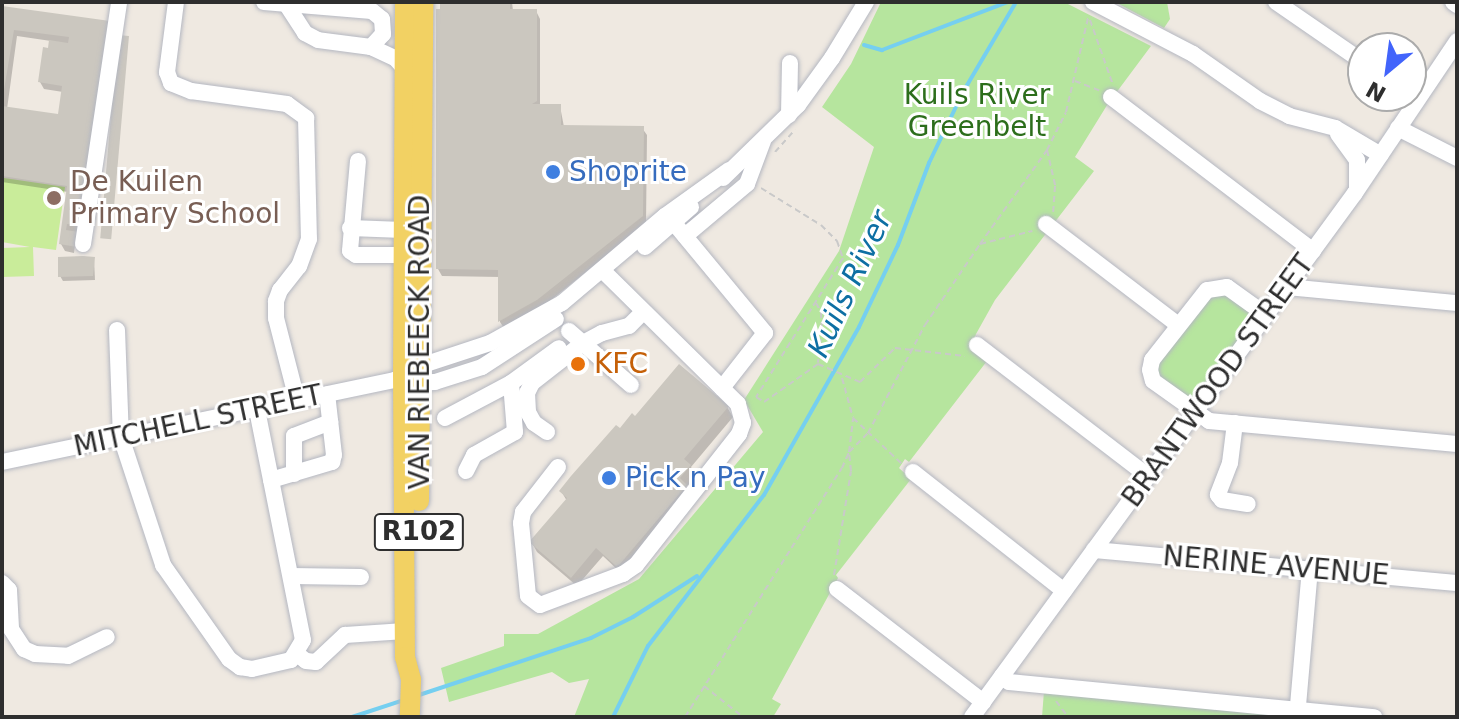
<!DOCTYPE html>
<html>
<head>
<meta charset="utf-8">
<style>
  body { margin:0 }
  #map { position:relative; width:1459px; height:719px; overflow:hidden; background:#efe9e1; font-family:"DejaVu Sans",sans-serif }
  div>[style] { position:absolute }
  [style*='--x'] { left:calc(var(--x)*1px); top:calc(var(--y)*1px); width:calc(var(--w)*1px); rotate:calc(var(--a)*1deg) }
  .green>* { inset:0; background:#b6e59e }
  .pitch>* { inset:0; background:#c9ec9a }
  .shadow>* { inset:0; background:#0003 }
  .stream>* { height:4px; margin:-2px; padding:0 2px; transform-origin:2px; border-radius:2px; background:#75cff0 }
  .building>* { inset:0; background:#cbc7bf; transform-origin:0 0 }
  .path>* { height:2px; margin-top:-1px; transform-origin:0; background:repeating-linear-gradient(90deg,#c9c9c9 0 6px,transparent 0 10px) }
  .roads { filter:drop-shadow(0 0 2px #b4b7c1) drop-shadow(0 0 2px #b4b7c1) }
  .minor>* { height:16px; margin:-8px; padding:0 8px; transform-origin:8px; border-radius:8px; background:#fff }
  .major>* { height:20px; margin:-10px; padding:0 10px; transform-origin:10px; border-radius:10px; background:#f2d163 }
  .dots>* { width:22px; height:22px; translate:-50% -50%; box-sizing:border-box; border:4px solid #fff; border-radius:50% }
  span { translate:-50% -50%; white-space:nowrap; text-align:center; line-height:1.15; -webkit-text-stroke:6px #fff; paint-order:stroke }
  .shield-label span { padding:2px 6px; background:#fff; border:2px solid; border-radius:6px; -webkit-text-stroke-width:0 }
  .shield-label { font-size:26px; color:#2e2e2e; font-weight:700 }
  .park-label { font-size:28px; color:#2c6e1b }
  .shop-label { font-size:28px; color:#366cbe }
  .left { translate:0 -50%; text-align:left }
  .education-label { font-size:28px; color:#785e54 }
  .street-label { font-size:28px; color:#2e2e2e }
  .food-label { font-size:28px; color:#c56008 }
  .water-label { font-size:30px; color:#0d6fa3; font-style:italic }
  .frame { position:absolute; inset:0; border:4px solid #2e2e2e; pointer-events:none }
  .north { position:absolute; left:1347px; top:32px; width:80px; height:80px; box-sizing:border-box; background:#fff; border:2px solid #ababab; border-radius:50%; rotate:209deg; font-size:22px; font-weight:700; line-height:32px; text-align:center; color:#2e2e2e }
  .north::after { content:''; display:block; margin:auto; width:28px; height:36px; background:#4264fb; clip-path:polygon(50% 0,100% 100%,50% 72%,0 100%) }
</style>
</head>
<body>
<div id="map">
  <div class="green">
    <div style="clip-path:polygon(881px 2px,1064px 2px,1151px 46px,1116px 93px,1112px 89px,1104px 99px,1109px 102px,1075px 157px,1094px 171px,995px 300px,976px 334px,971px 349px,987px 361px,909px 462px,905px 459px,899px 468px,911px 479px,836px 575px,838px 578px,772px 699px,781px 704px,773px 717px,574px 717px,589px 679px,569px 683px,552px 672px,449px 702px,441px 668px,504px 646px,504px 634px,538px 634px,639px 579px,763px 432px,744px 400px,839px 251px,874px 147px,822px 107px,851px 64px)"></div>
    <div style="clip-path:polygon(1115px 2px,1167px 2px,1170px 19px,1164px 28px)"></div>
    <div style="clip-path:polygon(1221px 292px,1255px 317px,1195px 402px,1158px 376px,1157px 362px,1207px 298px)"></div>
    <div style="clip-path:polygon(1044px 691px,1280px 715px,1283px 717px,1042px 717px)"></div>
  </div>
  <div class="pitch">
    <div style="clip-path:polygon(4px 178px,65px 187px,56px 250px,33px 247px,34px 276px,2px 277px,2px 248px,30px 247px,2px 242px)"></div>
  </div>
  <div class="shadow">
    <div style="clip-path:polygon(441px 2px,512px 2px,513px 11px,536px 11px,540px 19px,540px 106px,560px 106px,564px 127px,642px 128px,647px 135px,646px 224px,541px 308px,504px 328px,500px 322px,500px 277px,442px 276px,438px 269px)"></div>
    <div style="clip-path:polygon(evenodd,2px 9px,108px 23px,90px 191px,81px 190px,87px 200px,85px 212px,79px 211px,85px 221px,76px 238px,74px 253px,65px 251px,61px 244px,68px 192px,2px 182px,2px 9px,17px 36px,51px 41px,40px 82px,44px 89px,63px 92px,60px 116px,7px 109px,17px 36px)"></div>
    <div style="clip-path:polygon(94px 259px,95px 280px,63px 281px,60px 276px)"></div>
    <div style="clip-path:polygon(727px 407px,733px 417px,691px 467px,696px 476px,686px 487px,692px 496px,623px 575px,603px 556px,577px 586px,537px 552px,532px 543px,567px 501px,561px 491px,620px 431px)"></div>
  </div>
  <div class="stream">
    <div style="--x:864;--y:45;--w:19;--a:16"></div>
    <div style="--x:882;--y:50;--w:135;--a:-20.9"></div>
    <div style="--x:416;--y:696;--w:184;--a:-18.3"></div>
    <div style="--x:591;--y:638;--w:47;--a:-26.6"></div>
    <div style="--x:633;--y:617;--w:76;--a:-32.6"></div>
    <div style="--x:352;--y:717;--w:55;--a:-18.1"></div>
    <div style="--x:613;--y:717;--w:79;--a:-63.8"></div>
    <div style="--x:648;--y:646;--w:190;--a:-52.5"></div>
    <div style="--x:764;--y:495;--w:193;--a:-60.5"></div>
    <div style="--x:859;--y:327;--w:91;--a:-64.6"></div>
    <div style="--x:898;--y:245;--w:88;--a:-69.3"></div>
    <div style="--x:929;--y:163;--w:79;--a:-64.4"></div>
    <div style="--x:963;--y:92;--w:104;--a:-59.5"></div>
  </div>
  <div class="building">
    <div style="clip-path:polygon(440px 2px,510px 2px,510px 9px,537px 9px,537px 101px,532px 104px,561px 104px,561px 125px,644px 126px,643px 216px,537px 300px,498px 322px,498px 270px,436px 269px,436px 9px,440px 9px)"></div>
    <div style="clip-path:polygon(2px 6px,110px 21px,87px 185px,79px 184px,78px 190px,84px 191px,82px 205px,70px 203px,69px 210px,82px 212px,80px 226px,67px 224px,66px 230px,79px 232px,77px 247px,59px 244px,67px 186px,2px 176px,2px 106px,58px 114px,62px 86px,38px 82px,43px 47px,48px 48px,49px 40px,68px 43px,69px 37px,14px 30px,2px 102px)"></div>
    <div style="left:118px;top:35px;width:11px;height:204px;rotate:5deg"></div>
    <div style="clip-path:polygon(83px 256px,95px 257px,93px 276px,58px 277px,58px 257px)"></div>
    <div style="clip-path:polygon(679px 364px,729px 406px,684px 459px,691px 465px,680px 478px,687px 485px,620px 564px,616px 566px,596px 548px,571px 578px,529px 542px,567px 498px,559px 491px,571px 476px,616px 425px,620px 428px,632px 413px,635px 416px)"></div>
  </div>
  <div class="path">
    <div style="--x:1090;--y:20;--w:66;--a:70.5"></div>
    <div style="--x:1075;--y:81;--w:26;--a:21"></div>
    <div style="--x:1047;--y:150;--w:37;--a:77"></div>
    <div style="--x:1055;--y:186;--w:26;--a:94"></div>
    <div style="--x:775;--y:152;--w:30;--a:-48"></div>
    <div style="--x:761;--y:188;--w:70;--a:31.7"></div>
    <div style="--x:821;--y:225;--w:23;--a:45"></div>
    <div style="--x:837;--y:241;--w:18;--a:71"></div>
    <div style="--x:843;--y:258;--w:164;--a:122"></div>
    <div style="--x:756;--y:397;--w:9;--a:32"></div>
    <div style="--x:764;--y:402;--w:66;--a:-35.1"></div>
    <div style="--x:818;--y:364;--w:46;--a:23.2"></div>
    <div style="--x:860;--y:382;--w:49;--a:-44.2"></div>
    <div style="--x:895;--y:348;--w:70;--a:6.5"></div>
    <div style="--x:980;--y:244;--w:115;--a:-54.5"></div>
    <div style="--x:1047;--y:150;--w:42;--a:-63.4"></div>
    <div style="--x:1066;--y:112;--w:97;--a:-76.8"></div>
    <div style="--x:816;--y:303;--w:10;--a:61"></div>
    <div style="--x:821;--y:312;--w:17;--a:87"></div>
    <div style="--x:822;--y:329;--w:34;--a:97"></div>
    <div style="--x:842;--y:378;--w:41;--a:74.6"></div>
    <div style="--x:853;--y:418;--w:67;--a:43.2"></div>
    <div style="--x:834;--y:575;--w:105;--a:-80.7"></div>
    <div style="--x:851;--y:471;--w:19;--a:-96"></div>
    <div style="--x:849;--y:452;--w:27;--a:-45"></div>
    <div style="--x:868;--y:433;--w:122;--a:-62.2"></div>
    <div style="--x:925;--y:325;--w:98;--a:-55.8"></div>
    <div style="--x:980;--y:244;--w:54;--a:-14"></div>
    <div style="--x:704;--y:686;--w:50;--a:38.5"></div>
    <div style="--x:1056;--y:701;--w:20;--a:53"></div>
    <div style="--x:685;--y:717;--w:294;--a:-57.8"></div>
    <div style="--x:842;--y:468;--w:17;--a:-66"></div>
    <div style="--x:849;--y:452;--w:34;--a:-83"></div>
  </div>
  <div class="roads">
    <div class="minor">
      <div style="--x:176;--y:2;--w:71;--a:97.3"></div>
      <div style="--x:167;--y:72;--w:12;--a:70"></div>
      <div style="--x:171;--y:83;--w:22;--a:22"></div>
      <div style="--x:191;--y:91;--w:97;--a:7.7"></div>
      <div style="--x:287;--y:104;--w:24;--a:36"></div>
      <div style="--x:306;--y:118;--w:121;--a:88.6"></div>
      <div style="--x:309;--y:239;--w:29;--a:110"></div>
      <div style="--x:299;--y:266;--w:31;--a:128"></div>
      <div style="--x:280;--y:290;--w:12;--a:110"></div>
      <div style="--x:276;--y:301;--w:17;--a:90"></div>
      <div style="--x:276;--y:318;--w:85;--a:75.6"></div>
      <div style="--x:264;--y:2;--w:108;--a:4.8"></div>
      <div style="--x:372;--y:11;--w:13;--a:39"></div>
      <div style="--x:382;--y:19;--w:15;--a:86"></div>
      <div style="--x:383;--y:34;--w:18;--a:133"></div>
      <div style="--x:371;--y:47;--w:53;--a:-172.5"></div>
      <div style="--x:318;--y:40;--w:15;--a:-152"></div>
      <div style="--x:305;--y:33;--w:33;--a:-123"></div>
      <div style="--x:1093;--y:2;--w:113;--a:27.5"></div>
      <div style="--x:1193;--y:54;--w:82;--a:35"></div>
      <div style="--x:1260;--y:101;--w:33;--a:27"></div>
      <div style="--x:1289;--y:116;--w:48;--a:14.6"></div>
      <div style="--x:1335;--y:128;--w:53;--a:30.4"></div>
      <div style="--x:1276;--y:2;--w:106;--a:34.6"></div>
      <div style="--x:1453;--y:2;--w:5;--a:37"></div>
      <div style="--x:371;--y:47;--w:26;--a:25"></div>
      <div style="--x:395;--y:58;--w:15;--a:48"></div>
      <div style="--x:1111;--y:97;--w:254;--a:37.3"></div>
      <div style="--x:789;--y:115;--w:52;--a:-88.9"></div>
      <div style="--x:1398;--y:128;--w:66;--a:27"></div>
      <div style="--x:1338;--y:134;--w:32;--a:54"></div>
      <div style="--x:1357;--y:160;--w:28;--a:90"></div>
      <div style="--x:358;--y:161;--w:90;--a:95.1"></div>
      <div style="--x:350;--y:251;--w:7;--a:34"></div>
      <div style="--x:356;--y:255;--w:47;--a:0"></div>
      <div style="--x:723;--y:178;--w:105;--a:-44.2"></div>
      <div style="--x:798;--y:105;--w:58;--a:-54.1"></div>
      <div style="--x:832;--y:58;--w:66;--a:-58.7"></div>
      <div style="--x:674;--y:223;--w:143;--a:50.4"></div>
      <div style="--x:765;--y:333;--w:70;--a:128"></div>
      <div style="--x:1046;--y:224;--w:166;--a:37.4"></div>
      <div style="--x:350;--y:228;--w:53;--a:2.2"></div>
      <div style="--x:685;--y:236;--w:81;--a:-40"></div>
      <div style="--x:747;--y:184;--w:46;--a:-69.6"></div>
      <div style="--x:83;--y:244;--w:245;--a:-81.5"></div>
      <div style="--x:645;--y:247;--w:61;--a:-41"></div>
      <div style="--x:1287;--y:287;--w:171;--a:5.4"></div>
      <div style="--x:1266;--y:315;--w:48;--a:-144.3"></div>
      <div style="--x:1227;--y:287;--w:20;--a:171"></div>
      <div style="--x:1207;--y:290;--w:89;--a:128.2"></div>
      <div style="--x:1152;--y:360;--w:10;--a:101"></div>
      <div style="--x:1150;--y:370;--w:11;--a:75"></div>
      <div style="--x:1153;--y:381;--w:69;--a:35.5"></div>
      <div style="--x:1209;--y:421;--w:249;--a:5.3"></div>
      <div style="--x:117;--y:330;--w:107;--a:87.9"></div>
      <div style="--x:121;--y:437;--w:135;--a:71.8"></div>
      <div style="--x:163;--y:565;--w:115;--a:54.9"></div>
      <div style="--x:229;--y:659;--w:14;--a:36"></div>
      <div style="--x:240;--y:667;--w:12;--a:9"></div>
      <div style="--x:252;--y:669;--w:40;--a:-13"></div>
      <div style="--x:291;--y:660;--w:23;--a:-59"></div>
      <div style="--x:303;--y:640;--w:236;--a:-101.3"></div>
      <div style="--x:569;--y:331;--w:82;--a:41.1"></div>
      <div style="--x:977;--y:345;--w:215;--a:37.5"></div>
      <div style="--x:408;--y:383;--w:27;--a:-2"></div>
      <div style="--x:435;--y:382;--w:49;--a:-17.7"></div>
      <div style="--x:482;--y:367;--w:88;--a:-33"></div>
      <div style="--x:445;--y:418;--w:75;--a:-27.9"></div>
      <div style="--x:511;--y:383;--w:59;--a:-36.1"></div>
      <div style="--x:1235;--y:423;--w:40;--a:97.1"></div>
      <div style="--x:1230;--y:463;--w:34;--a:111"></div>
      <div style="--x:1218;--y:495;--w:6;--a:51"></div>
      <div style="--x:1222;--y:500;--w:26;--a:9"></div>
      <div style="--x:547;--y:432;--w:16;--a:-145"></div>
      <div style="--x:534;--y:423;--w:13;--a:-119"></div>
      <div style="--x:528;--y:412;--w:19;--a:-93"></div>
      <div style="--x:527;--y:393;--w:11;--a:-63"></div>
      <div style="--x:532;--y:383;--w:65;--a:-38.1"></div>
      <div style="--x:583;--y:343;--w:21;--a:-28"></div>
      <div style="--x:602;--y:333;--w:28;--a:-15"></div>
      <div style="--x:629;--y:326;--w:20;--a:-45"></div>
      <div style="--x:2;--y:462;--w:401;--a:-11.8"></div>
      <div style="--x:395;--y:380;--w:29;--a:-29"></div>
      <div style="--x:420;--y:366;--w:74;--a:-18.2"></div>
      <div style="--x:490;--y:343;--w:82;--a:-29.1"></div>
      <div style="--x:562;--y:303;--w:135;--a:-40.2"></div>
      <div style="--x:665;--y:216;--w:79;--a:-35.7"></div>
      <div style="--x:558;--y:467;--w:57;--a:127.9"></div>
      <div style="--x:523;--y:512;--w:11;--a:100"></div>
      <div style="--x:521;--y:523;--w:73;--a:84.5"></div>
      <div style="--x:528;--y:596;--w:15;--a:37"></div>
      <div style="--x:540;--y:605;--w:89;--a:-20.5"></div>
      <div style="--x:623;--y:574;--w:16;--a:-35"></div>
      <div style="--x:636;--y:565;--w:167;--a:-51.8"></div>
      <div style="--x:739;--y:434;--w:12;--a:-70"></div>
      <div style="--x:743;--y:423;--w:20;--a:-105"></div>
      <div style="--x:738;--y:404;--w:191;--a:-135.4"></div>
      <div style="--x:466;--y:471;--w:18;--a:-63"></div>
      <div style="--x:474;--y:455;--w:47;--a:-29.3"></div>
      <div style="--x:515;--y:432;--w:49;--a:-94.7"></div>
      <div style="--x:913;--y:472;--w:192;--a:38.2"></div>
      <div style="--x:294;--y:474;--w:38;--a:-90"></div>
      <div style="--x:294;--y:436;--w:39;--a:-21"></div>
      <div style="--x:271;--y:480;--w:64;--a:-16.4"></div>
      <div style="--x:332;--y:462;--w:7;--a:-74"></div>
      <div style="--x:334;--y:455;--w:61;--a:-96.5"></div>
      <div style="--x:1094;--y:550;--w:364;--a:5.2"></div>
      <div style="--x:291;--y:576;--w:70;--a:0.8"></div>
      <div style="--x:2;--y:583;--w:10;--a:45"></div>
      <div style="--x:9;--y:590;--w:39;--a:87"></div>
      <div style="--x:11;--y:629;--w:24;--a:57"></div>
      <div style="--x:24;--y:649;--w:12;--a:24"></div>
      <div style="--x:35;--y:654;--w:33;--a:3"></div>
      <div style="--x:68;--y:656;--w:43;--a:-26"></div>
      <div style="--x:837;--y:589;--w:185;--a:37.7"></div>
      <div style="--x:297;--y:654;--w:11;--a:38"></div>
      <div style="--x:306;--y:661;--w:10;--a:6"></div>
      <div style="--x:316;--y:662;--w:40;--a:-43"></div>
      <div style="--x:345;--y:635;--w:60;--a:-3.8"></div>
      <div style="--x:1002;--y:676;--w:9;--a:41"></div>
      <div style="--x:1009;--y:682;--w:367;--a:5.5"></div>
      <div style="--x:972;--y:717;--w:649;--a:-53.84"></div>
      <div style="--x:1355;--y:193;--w:183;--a:-56.1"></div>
      <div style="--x:1297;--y:717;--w:149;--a:-85"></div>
    </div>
    <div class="major">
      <div style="--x:405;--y:2;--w:372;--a:90.3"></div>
      <div style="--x:403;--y:374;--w:283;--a:89.6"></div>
      <div style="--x:405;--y:657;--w:24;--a:75"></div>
      <div style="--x:411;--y:680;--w:37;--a:92"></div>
      <div style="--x:419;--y:501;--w:499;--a:-89.5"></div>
    </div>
  </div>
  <div class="dots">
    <div style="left:553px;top:172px;background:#3f7fe0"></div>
    <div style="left:54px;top:198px;background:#8d6e63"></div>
    <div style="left:578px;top:364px;background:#e8710a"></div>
    <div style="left:609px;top:478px;background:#3f7fe0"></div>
  </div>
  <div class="shield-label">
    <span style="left:419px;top:532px">R102</span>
  </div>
  <div class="park-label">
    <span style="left:977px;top:111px">Kuils River<br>Greenbelt</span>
  </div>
  <div class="shop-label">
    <span class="left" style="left:569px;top:172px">Shoprite</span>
    <span class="left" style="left:625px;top:478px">Pick n Pay</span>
  </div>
  <div class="education-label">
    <span class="left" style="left:70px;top:198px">De Kuilen<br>Primary School</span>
  </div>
  <div class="street-label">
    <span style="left:420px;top:342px;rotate:-90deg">VAN RIEBEECK ROAD</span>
    <span style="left:1218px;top:381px;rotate:-54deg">BRANTWOOD STREET</span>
    <span style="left:198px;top:421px;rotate:-12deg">MITCHELL STREET</span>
    <span style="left:1276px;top:566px;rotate:5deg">NERINE AVENUE</span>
  </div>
  <div class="food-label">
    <span class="left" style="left:594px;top:364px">KFC</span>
  </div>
  <div class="water-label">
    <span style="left:850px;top:284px;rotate:-65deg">Kuils River</span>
  </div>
  <div class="frame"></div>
  <div class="north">N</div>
</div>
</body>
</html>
